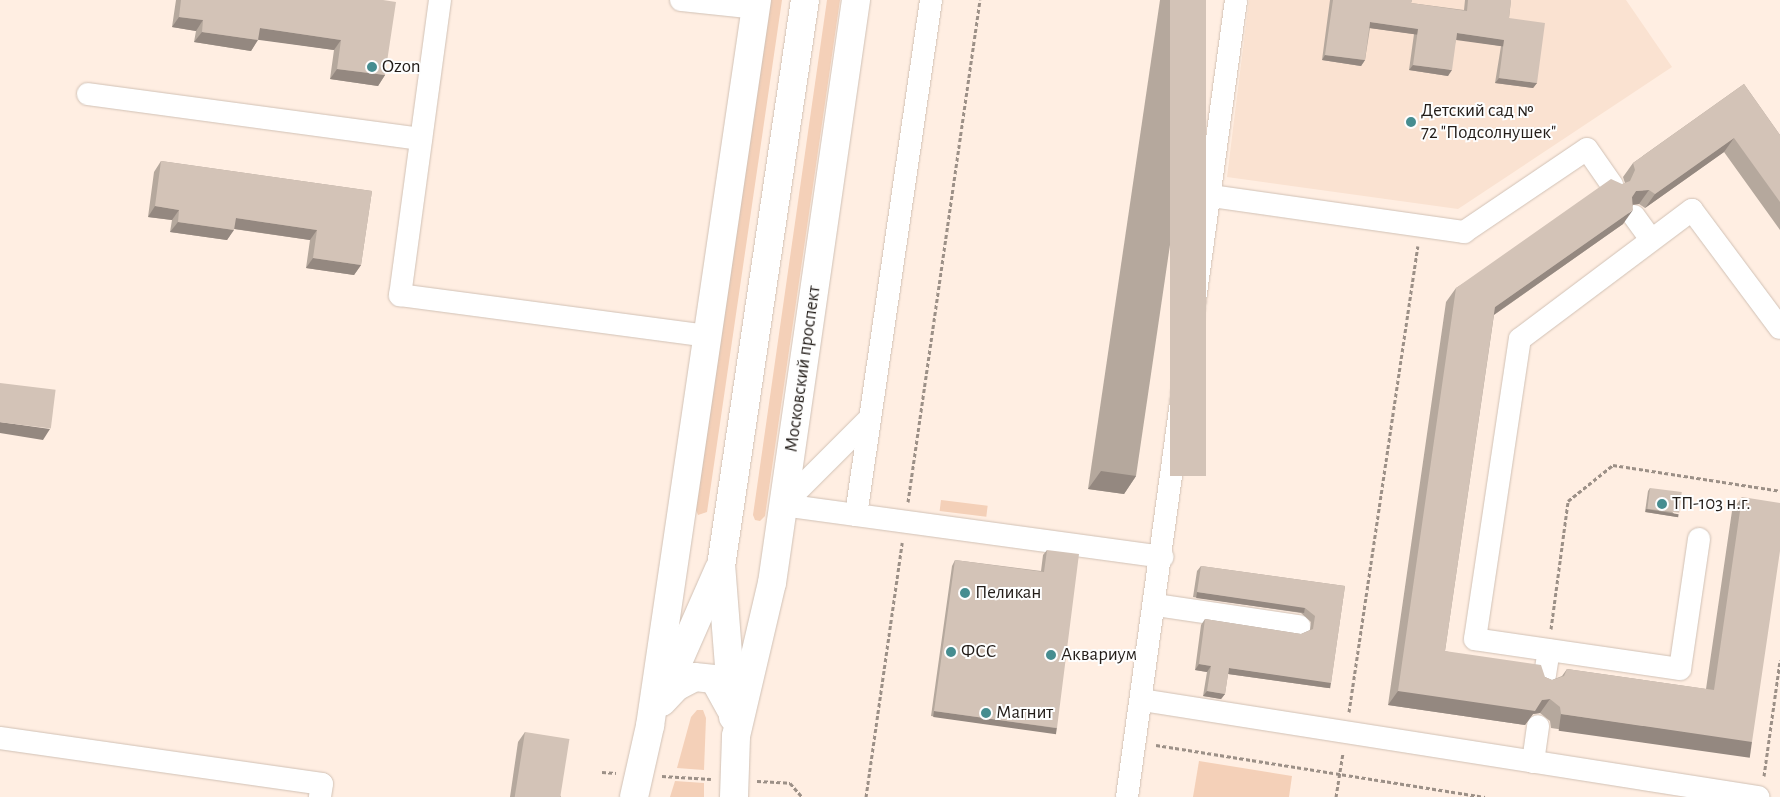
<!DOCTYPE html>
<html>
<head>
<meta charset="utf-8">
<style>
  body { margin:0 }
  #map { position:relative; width:1780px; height:797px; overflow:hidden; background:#ffeee2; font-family:"Alegreya Sans",sans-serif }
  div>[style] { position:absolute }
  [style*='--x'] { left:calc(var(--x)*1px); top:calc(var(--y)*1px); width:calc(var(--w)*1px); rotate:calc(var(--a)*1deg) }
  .built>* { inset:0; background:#fae2d1 }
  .green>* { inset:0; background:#f4d0b8; transform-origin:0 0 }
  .path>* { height:3px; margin-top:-1.5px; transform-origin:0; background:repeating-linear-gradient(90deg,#9c9087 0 4px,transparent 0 6.5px) }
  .roads { filter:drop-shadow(0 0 1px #d1c1b5) drop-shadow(0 0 1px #d1c1b5) }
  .minor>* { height:22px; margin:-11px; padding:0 11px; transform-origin:11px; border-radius:11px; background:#fff }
  .major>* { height:28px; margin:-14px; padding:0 14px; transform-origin:14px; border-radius:14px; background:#fff }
  .wall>* { inset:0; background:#b5a89d }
  .shaded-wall>* { inset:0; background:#948880; transform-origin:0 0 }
  .building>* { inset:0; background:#d3c3b7; transform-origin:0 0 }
  .dots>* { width:14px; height:14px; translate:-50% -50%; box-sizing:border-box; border:2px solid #fefefe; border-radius:50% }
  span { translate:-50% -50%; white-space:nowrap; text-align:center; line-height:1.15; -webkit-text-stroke:4px #fefefe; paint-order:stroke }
  .poi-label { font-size:19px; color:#221c18 }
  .left { translate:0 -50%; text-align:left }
  .street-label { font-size:19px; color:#221c18 }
</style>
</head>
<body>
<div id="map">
  <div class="built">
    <div style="clip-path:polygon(1249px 0,1626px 0,1672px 67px,1458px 209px,1227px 177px)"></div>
  </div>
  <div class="green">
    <div style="clip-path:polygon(770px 0,782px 0,707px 512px,698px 515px,696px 510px)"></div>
    <div style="clip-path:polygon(827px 0,840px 0,765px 516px,760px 521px,755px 520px,753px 515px)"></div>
    <div style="left:941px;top:500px;width:47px;height:11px;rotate:7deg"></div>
    <div style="clip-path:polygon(697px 710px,703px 710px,706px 718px,704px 770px,677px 768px,691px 717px)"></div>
    <div style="clip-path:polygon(1199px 761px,1292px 776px,1289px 797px,1193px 797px)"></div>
    <div style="clip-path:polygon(675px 781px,704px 783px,704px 797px,670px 797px)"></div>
  </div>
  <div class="path">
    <div style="--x:908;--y:502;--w:507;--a:-81.84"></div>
    <div style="--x:1551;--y:629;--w:129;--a:-82.4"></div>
    <div style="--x:1568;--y:501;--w:58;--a:-38.7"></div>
    <div style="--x:1613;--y:465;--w:169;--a:8.8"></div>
    <div style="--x:1349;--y:712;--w:471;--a:-81.6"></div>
    <div style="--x:1156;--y:745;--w:333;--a:9"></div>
    <div style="--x:602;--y:772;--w:14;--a:4"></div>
    <div style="--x:662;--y:776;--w:49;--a:3.5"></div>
    <div style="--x:1764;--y:776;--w:117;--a:-82.1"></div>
    <div style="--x:757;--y:781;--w:33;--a:3"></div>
    <div style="--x:790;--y:783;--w:18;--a:49"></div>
    <div style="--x:866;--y:797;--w:257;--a:-81.9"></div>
    <div style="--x:1336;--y:797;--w:45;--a:-81"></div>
  </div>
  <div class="roads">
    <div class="minor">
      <div style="--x:440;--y:0;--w:298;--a:97.7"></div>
      <div style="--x:400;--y:295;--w:310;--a:7.6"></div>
      <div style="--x:681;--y:0;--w:75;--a:6.1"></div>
      <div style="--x:88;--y:94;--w:336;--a:7.7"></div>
      <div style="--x:1211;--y:196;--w:256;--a:8.1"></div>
      <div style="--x:1464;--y:232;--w:148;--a:-34"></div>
      <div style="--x:1587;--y:149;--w:44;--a:55.2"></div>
      <div style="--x:1634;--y:216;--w:29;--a:54"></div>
      <div style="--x:783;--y:505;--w:383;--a:7.8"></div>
      <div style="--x:783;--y:505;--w:122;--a:-45"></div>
      <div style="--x:856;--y:515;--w:520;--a:-81.71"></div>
      <div style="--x:1699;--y:539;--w:131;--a:98.3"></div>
      <div style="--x:1680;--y:669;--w:207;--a:-171.7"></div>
      <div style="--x:1475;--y:639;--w:303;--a:-81.5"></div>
      <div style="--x:1520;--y:339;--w:215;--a:-36.9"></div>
      <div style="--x:1692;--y:210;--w:147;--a:53.3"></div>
      <div style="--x:1156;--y:605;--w:145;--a:8.4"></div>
      <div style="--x:1544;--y:681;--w:31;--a:-81"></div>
      <div style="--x:1142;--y:700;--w:624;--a:8.95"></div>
      <div style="--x:0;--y:738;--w:325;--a:8.1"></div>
      <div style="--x:322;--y:784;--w:13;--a:99"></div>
      <div style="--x:1533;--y:762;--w:36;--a:-82"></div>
      <div style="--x:1127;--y:797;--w:804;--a:-82.21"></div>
    </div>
    <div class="major">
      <div style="--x:664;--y:694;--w:137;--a:-66.3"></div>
      <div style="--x:662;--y:702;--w:21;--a:-47"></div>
      <div style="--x:676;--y:687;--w:21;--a:-28"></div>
      <div style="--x:695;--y:677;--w:19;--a:6"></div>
      <div style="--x:714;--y:679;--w:33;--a:61"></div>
      <div style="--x:733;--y:717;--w:151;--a:-94.5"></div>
      <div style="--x:721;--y:566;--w:572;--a:-81.56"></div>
      <div style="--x:634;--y:797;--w:73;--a:-77.3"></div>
      <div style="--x:650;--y:726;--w:734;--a:-81.62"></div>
      <div style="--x:734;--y:797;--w:61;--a:-88.1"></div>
      <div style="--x:736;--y:736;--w:157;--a:-76.8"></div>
      <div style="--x:772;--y:583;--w:589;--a:-81.8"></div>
    </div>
  </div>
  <div class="wall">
    <div style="clip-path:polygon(176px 0,383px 0,385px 75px,378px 86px,330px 79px,334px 50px,258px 39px,251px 51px,194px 42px,196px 31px,172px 27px)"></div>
    <div style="clip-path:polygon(1160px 0,1206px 0,1136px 476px,1124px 494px,1088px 489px)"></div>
    <div style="clip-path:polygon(1330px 0,1412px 0,1411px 3px,1464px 10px,1465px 0,1511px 0,1509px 18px,1537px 83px,1533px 88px,1495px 83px,1501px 46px,1456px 39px,1448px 76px,1409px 70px,1414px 34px,1370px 28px,1365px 60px,1361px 66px,1322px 60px)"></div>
    <div style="clip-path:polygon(1744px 84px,1780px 135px,1780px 230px,1724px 152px,1645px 208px,1639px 204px,1633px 205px,1623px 224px,1494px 315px,1445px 651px,1545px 677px,1552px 680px,1562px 676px,1567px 669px,1706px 689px,1732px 511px,1742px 497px,1743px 756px,1551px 728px,1550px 721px,1540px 713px,1533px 714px,1525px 725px,1388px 705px,1446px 302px,1456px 288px,1625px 183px,1623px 177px,1633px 163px)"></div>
    <div style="clip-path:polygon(161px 161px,372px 191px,361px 265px,354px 275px,306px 268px,310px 240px,234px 229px,227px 240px,170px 232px,172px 220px,148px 217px,154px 172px)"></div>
    <div style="clip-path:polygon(1650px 488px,1677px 517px,1645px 512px,1648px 491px)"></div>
    <div style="clip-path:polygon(1047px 550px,1057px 728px,1053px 733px,931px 716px,952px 566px,955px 560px,1041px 571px,1043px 555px)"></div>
    <div style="clip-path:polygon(1201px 566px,1345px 586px,1331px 683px,1328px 688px,1228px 674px,1225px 694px,1221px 699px,1203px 696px,1207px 672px,1195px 670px,1201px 625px,1205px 619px,1301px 634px,1310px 630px,1311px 622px,1301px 613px,1193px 597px,1197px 571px)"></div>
    <div style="clip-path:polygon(525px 732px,561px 797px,510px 797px,518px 742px)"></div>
  </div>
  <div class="shaded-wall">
    <div style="clip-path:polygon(179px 17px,203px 20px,196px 31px,172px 27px)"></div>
    <div style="left:1370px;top:22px;width:49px;height:6px;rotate:8deg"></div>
    <div style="clip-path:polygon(260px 28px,341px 40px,334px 50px,252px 39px)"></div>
    <div style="clip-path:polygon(202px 32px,258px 40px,251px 51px,194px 42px)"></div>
    <div style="left:1457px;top:33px;width:48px;height:7px;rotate:8deg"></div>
    <div style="clip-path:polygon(1325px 55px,1365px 60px,1361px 66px,1322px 60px)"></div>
    <div style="clip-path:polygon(1413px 65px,1452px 70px,1448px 76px,1409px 70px)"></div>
    <div style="clip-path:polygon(337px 69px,385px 75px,378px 86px,330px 79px)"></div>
    <div style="clip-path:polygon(1499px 78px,1537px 83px,1533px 88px,1495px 83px)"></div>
    <div style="clip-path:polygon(1734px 138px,1724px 152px,1645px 208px,1655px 194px)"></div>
    <div style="clip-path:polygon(1649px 190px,1639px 204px,1627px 205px,1636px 191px)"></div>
    <div style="clip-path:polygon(155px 206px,179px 210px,172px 220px,148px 217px)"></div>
    <div style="clip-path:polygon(1633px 210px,1623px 224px,1485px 321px,1495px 307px)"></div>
    <div style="clip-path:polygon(236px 218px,317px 230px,310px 240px,228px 228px)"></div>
    <div style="clip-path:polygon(178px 222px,234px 230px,227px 240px,170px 232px)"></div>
    <div style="clip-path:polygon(313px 258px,361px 265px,354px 275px,306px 268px)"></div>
    <div style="clip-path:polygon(0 422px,50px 429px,43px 440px,0 433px)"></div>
    <div style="clip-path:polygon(1101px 471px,1136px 476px,1124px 494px,1088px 489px)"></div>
    <div style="left:1646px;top:509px;width:33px;height:3px;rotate:9deg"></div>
    <div style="left:1197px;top:592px;width:109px;height:6px;rotate:8deg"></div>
    <div style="clip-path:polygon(1199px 664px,1211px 666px,1207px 672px,1195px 670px)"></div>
    <div style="left:1229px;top:668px;width:103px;height:6px;rotate:8deg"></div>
    <div style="clip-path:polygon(1207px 691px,1225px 694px,1221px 699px,1203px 696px)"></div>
    <div style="clip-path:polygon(1398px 691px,1542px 700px,1550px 699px,1540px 713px,1533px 714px,1525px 725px,1388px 705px)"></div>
    <div style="left:934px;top:711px;width:124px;height:6px;rotate:8deg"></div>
    <div style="left:1561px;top:714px;width:193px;height:17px;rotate:8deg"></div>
  </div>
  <div class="building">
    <div style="clip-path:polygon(181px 0,383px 0,396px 2px,385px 75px,337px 69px,341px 40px,260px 28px,258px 40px,202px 32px,203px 20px,179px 17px)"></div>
    <div style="left:1170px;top:0;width:36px;height:476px"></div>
    <div style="clip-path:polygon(1333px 0,1412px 0,1411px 3px,1467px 11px,1468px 0,1511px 0,1509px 18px,1545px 23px,1537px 83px,1499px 78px,1504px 40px,1457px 33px,1452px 70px,1413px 65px,1418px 29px,1370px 22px,1365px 60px,1325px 55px)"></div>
    <div style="clip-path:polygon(1744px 84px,1780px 135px,1780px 202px,1734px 138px,1655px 194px,1649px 190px,1636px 191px,1632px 197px,1633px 210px,1495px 307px,1445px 651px,1541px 665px,1545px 677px,1552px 680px,1564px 676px,1567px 669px,1714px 690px,1742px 497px,1780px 503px,1780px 551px,1752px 742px,1561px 714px,1560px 707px,1550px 699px,1542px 700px,1535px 711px,1398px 691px,1456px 288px,1611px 179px,1622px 184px,1630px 181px,1635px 170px,1633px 163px)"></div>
    <div style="clip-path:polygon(161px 161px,372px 191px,361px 265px,313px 258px,317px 230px,236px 218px,234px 230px,178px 222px,179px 210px,155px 206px)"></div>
    <div style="left:0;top:383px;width:56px;height:39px;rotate:7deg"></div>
    <div style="left:1650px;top:488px;width:32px;height:21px;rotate:7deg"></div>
    <div style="clip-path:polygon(1047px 550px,1079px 554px,1057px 728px,934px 711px,955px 560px,1044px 572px)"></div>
    <div style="clip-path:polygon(1201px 566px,1345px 586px,1331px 683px,1229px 668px,1225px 694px,1207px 691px,1211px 666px,1199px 664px,1205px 619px,1301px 634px,1313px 629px,1315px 616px,1305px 608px,1197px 592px)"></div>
    <div style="left:525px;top:732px;width:45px;height:66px;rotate:9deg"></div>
  </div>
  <div class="dots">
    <div style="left:372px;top:67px;background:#468d90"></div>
    <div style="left:1411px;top:122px;background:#468d90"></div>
    <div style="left:1662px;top:504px;background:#468d90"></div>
    <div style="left:965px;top:593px;background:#468d90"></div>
    <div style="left:951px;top:652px;background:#468d90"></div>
    <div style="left:1051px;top:655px;background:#468d90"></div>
    <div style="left:986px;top:713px;background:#468d90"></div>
  </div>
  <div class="poi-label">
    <span class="left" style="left:382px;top:67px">Ozon</span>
    <span class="left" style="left:1421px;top:122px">Детский сад №<br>72 "Подсолнушек"</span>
    <span class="left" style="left:1672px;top:504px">ТП-103 н.г.</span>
    <span class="left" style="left:975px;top:593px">Пеликан</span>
    <span class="left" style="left:961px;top:652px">ФСС</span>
    <span class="left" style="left:1061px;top:655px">Аквариум</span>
    <span class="left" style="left:996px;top:713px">Магнит</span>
  </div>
  <div class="street-label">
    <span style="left:803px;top:369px;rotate:-82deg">Московский проспект</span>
  </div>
</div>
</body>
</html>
